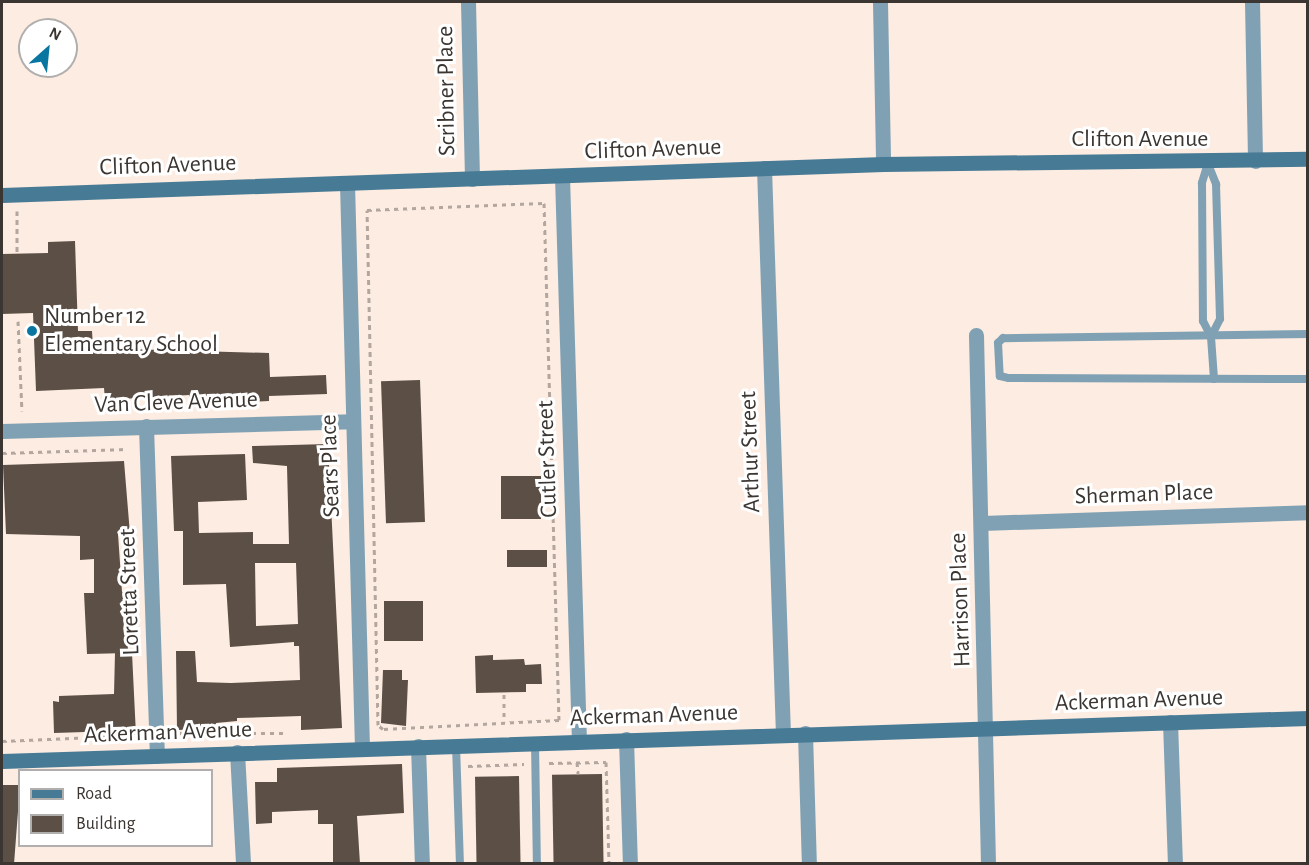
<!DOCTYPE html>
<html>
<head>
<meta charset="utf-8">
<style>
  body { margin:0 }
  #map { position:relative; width:1309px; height:865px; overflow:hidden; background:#fcece1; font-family:"Alegreya Sans",sans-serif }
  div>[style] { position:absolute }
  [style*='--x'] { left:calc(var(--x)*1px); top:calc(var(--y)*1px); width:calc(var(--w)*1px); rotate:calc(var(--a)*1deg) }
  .building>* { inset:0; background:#5c4f46; transform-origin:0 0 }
  .path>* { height:3px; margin-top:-1.5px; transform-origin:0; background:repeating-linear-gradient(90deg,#b3a69e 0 4.5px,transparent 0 9px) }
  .lane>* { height:8px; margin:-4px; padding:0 4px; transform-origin:4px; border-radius:4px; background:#80a1b3 }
  .street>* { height:15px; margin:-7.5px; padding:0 7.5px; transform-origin:7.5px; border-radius:7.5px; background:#80a1b3 }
  .secondary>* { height:15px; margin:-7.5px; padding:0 7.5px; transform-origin:7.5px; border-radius:7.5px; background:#477a95 }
  .dots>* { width:16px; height:16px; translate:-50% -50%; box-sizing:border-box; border:3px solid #fff; border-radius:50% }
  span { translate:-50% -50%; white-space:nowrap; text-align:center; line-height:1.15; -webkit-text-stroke:6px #fff; paint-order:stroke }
  .street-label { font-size:24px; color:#3c3632 }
  .poi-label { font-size:24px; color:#3c3632 }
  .left { translate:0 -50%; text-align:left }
  .frame { position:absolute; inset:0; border:3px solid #3c3632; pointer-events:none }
  .legend { position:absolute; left:18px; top:769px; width:195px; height:78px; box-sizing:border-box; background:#fff; border:2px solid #b1afad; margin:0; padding:8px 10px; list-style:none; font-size:18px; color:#3c3632 }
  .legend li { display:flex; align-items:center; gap:12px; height:30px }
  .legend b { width:30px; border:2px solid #b1afad }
  .north { position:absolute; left:18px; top:18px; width:60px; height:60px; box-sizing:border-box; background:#fff; border:2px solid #b1afad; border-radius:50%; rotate:27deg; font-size:16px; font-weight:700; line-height:24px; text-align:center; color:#3c3632 }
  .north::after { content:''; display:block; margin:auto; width:21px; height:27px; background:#0876a1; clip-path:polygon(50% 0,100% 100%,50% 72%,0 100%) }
</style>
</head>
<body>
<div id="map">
  <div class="building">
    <div style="clip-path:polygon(75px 241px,78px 331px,92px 331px,93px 348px,269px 353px,270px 377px,326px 375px,327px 394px,269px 396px,269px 401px,251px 402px,189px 401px,189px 395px,105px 400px,104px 388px,36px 391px,33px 313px,2px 314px,2px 254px,48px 253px,48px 242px)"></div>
    <div style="left:420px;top:380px;width:142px;height:39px;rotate:88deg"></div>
    <div style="clip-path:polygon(evenodd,328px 444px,342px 728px,301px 730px,301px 716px,237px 718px,237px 721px,216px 723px,217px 729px,177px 730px,176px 651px,195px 651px,197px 682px,231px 683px,300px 680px,299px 646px,294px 646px,294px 642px,230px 647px,226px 584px,183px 585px,183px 531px,174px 531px,171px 456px,245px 454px,247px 500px,198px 502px,199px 533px,253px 532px,253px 544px,289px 544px,287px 466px,253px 463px,252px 446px,328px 444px,255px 563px,296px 563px,298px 624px,256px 626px,255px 563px)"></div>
    <div style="clip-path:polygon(124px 461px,130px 534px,118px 534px,122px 592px,126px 592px,128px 653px,87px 654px,84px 593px,94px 593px,94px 559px,80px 560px,80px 536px,6px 534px,3px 465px)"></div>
    <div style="left:501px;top:476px;width:40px;height:43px"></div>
    <div style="left:547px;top:550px;width:17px;height:40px;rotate:90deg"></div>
    <div style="left:384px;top:601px;width:39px;height:40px"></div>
    <div style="clip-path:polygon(115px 653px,132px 653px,136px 735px,115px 736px,115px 731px,54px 733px,53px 701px,59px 702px,59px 696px,114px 694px)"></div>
    <div style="clip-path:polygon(493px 655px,493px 660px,524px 659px,525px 665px,541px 664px,542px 684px,526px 684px,526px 692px,476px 693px,475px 656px)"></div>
    <div style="clip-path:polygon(383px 670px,402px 670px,402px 680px,408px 680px,406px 726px,381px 723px)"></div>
    <div style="clip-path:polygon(402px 764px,404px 813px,357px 816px,360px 864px,333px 864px,333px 824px,318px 824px,318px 810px,272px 812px,272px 823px,256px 824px,255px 782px,277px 782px,277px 768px)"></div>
    <div style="left:602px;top:774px;width:90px;height:50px;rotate:89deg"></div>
    <div style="left:519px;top:776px;width:88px;height:44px;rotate:89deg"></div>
    <div style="clip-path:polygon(3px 785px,20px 785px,14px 864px,2px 864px)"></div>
  </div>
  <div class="path">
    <div style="--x:544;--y:203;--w:517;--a:88.34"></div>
    <div style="--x:559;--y:720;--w:176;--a:177.1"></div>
    <div style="--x:383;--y:729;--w:6;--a:-141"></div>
    <div style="--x:378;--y:725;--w:515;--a:-91.22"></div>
    <div style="--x:367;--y:210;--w:177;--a:-2.3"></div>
    <div style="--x:17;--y:211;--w:43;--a:90"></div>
    <div style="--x:18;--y:321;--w:90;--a:87.5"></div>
    <div style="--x:2;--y:453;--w:126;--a:-1.8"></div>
    <div style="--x:504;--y:694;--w:28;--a:90"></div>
    <div style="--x:171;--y:733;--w:116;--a:0"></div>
    <div style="--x:2;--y:741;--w:139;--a:-2.5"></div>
    <div style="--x:577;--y:762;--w:12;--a:85"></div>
    <div style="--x:549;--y:763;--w:57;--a:-1"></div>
    <div style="--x:606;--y:762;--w:102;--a:88.3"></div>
    <div style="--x:468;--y:766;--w:56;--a:-2"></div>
  </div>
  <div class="lane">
    <div style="--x:1208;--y:163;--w:21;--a:107"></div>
    <div style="--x:1202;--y:183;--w:138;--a:89.6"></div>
    <div style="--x:1203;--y:321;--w:18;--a:63"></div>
    <div style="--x:1211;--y:337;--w:42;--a:85.9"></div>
    <div style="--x:1208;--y:164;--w:22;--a:68"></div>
    <div style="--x:1216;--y:184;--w:135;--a:88.3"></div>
    <div style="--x:1220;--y:319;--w:20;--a:117"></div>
    <div style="--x:1308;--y:334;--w:305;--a:179.2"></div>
    <div style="--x:1003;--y:338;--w:7;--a:135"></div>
    <div style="--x:998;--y:343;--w:33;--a:87"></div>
    <div style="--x:1000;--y:376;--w:9;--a:13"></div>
    <div style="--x:1009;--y:378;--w:299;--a:0.2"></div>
    <div style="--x:535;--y:743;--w:121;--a:89.1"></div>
    <div style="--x:456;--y:745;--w:119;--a:88.1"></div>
  </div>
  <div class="street">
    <div style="--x:468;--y:2;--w:177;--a:88.7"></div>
    <div style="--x:880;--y:2;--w:162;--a:88.9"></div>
    <div style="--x:1252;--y:2;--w:159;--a:88.9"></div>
    <div style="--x:764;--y:168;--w:566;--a:88.08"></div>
    <div style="--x:562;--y:176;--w:565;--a:88.28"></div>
    <div style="--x:347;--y:183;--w:564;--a:88.48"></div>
    <div style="--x:976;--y:335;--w:529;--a:88.7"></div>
    <div style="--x:146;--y:426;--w:330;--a:88.1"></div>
    <div style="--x:2;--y:431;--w:350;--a:-1.6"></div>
    <div style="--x:982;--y:523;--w:326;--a:-1.9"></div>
    <div style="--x:1170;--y:722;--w:142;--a:88"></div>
    <div style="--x:805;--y:733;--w:131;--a:88.3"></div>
    <div style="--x:626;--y:739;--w:125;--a:88.2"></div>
    <div style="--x:418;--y:746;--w:118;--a:88.1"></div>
    <div style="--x:237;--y:752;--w:112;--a:86.9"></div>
  </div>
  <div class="secondary">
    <div style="--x:2;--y:195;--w:882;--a:-2.02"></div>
    <div style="--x:883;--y:164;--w:425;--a:-0.7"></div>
    <div style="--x:2;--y:761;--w:1307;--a:-1.89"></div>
  </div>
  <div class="dots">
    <div style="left:32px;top:331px;background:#0876a1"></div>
  </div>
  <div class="street-label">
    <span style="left:447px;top:91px;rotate:-91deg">Scribner Place</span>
    <span style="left:1140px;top:140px">Clifton Avenue</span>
    <span style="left:653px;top:150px;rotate:-2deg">Clifton Avenue</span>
    <span style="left:168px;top:166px;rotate:-2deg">Clifton Avenue</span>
    <span style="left:176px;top:403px;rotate:-2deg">Van Cleve Avenue</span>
    <span style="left:751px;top:452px;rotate:-92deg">Arthur Street</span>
    <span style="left:548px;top:459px;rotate:-92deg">Cutler Street</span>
    <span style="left:331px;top:466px;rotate:-92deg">Sears Place</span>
    <span style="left:1144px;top:495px;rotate:-2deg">Sherman Place</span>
    <span style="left:130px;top:592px;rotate:-92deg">Loretta Street</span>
    <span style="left:961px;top:600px;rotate:-92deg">Harrison Place</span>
    <span style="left:1139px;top:701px;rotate:-2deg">Ackerman Avenue</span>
    <span style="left:654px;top:716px;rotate:-2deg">Ackerman Avenue</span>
    <span style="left:168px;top:733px;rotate:-2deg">Ackerman Avenue</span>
  </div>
  <div class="poi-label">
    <span class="left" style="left:44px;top:331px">Number 12<br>Elementary School</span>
  </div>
  <div class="frame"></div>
  <ul class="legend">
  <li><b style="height:8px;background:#477a95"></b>Road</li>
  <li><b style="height:16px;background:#5c4f46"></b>Building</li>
  </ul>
  <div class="north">N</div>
</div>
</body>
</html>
